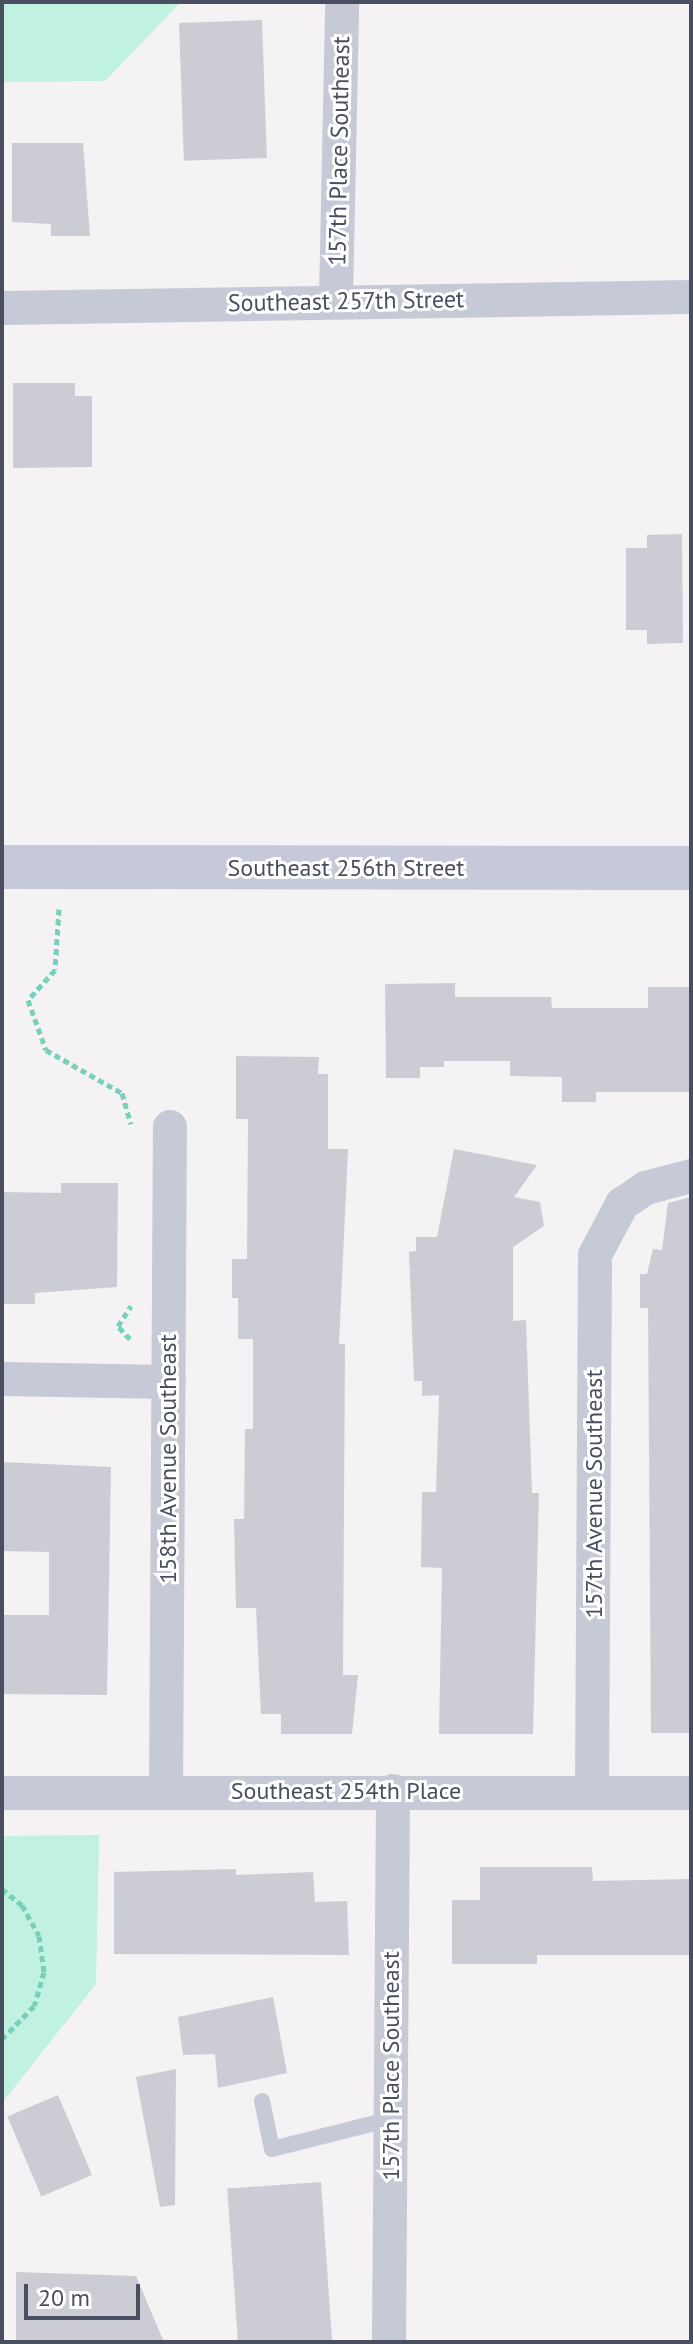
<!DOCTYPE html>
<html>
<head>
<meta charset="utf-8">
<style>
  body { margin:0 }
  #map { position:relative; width:693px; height:2344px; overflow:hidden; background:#f4f2f2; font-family:"PT Sans",sans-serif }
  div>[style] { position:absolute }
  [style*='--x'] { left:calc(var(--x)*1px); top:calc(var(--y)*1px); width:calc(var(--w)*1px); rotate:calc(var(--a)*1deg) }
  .green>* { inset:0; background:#c1f1e0 }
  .building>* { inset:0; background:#cccdd4; transform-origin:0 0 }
  .path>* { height:5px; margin-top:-2.5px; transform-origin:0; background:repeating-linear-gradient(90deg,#78d0bc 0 6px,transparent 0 10px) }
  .lane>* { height:16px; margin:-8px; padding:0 8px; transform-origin:8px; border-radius:8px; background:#c6cad6 }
  .street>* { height:34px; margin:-17px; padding:0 17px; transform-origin:17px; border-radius:17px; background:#c6cad6 }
  .secondary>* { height:44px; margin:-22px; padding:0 22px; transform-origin:22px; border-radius:22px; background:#c5c9da }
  span { translate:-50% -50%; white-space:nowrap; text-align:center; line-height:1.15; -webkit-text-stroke:6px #fff; paint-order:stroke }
  .street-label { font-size:24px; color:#494f60 }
  .frame { position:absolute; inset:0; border:4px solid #494f60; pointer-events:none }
  .scale { position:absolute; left:24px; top:2284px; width:116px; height:36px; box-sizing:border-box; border:4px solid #494f60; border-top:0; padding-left:10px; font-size:24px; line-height:28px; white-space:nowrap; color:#494f60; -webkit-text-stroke:6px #fff; paint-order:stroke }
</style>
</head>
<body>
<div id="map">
  <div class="green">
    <div style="clip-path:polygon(2px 2px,181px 2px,105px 81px,2px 82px)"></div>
    <div style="clip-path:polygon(99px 1835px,96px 1984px,2px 2103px,2px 1836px)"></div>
  </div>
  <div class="building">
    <div style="left:262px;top:20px;width:138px;height:83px;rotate:88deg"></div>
    <div style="clip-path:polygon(12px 143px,83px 143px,90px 236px,51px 236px,51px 224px,12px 222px)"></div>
    <div style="clip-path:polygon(13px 383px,75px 383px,75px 396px,92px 396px,92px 467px,13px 468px)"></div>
    <div style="clip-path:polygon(682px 534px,683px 643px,647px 644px,647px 630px,626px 630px,626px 548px,647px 548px,647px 535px)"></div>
    <div style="clip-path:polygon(455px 983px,455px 997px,551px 997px,552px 1008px,648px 1008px,648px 987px,691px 987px,691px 1092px,596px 1092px,596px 1102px,562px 1102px,562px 1077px,510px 1076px,510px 1061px,444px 1061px,444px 1067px,420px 1067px,420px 1078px,386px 1078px,385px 984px)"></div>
    <div style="clip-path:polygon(236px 1056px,319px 1057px,318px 1074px,328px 1074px,328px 1149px,348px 1149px,339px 1344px,345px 1344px,343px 1675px,358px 1675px,352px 1734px,281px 1734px,281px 1714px,261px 1714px,256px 1608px,236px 1608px,234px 1519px,244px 1519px,245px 1429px,253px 1429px,253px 1339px,238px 1339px,238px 1298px,232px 1298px,232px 1259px,247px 1259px,248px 1119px,236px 1119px)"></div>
    <div style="clip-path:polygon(454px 1149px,537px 1165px,514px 1197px,540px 1202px,544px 1226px,513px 1247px,513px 1321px,526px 1320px,532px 1493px,539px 1493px,533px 1734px,439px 1734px,442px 1568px,421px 1567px,422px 1492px,436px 1492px,439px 1395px,422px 1396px,422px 1381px,414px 1381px,409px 1252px,416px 1251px,416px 1237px,437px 1237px)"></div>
    <div style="clip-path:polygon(61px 1183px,118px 1183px,117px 1287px,35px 1293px,35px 1304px,2px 1304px,2px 1192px,61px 1193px)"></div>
    <div style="clip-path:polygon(691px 1197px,691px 1733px,651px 1733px,648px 1308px,640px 1308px,640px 1274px,647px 1274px,653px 1249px,662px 1250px,668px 1203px)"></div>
    <div style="clip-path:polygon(2px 1462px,111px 1467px,107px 1695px,2px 1694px,2px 1615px,49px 1615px,49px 1552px,2px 1551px)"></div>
    <div style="clip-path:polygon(480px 1867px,592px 1867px,593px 1881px,691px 1879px,691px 1955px,537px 1955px,537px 1964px,452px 1964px,452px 1900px,480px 1900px)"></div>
    <div style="clip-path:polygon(236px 1869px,236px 1875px,313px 1872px,315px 1902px,347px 1901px,349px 1955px,114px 1954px,114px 1872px)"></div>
    <div style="clip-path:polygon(273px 1997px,287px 2073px,218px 2088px,215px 2054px,183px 2055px,178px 2017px)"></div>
    <div style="clip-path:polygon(176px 2069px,175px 2205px,160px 2207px,136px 2077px)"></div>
    <div style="left:58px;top:2095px;width:87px;height:55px;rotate:67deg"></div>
    <div style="left:321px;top:2182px;width:160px;height:94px;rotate:86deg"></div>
    <div style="clip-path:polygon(16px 2272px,136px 2276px,164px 2342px,16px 2342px)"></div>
  </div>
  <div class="path">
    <div style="--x:59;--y:909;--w:61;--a:93.8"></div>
    <div style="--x:55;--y:970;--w:40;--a:132"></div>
    <div style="--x:28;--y:1000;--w:53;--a:70.2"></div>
    <div style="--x:46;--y:1050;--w:87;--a:29.5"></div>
    <div style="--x:122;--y:1093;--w:32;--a:74"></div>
    <div style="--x:130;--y:1339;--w:18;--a:-133"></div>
    <div style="--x:118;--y:1326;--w:24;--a:-57"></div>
    <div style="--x:2;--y:1889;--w:26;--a:39"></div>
    <div style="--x:22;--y:1905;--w:35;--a:61"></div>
    <div style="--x:39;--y:1936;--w:36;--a:82"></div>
    <div style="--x:44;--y:1972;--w:35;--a:106"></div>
    <div style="--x:34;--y:2006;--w:46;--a:134.1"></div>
  </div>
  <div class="lane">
    <div style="--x:262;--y:2101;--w:49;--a:78.2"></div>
    <div style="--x:272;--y:2149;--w:123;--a:-14.1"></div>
  </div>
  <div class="street">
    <div style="--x:336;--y:300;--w:298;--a:-88.8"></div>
    <div style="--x:2;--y:308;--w:689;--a:-0.91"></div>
    <div style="--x:2;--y:1379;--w:167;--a:1"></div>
    <div style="--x:166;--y:1792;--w:665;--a:-89.66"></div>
    <div style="--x:592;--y:1792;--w:537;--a:-89.68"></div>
    <div style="--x:595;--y:1255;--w:58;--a:-62.1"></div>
    <div style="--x:622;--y:1204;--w:29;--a:-34"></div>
    <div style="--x:646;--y:1188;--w:47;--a:-14.9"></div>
    <div style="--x:2;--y:1793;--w:689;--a:0"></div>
    <div style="--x:389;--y:2342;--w:551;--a:-89.58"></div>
  </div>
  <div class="secondary">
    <div style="--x:2;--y:867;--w:689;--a:0.08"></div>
  </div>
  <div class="street-label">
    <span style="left:339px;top:151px;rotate:-89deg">157th Place Southeast</span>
    <span style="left:346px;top:301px;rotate:-1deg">Southeast 257th Street</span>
    <span style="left:346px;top:868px">Southeast 256th Street</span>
    <span style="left:168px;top:1459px;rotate:-90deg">158th Avenue Southeast</span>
    <span style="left:594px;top:1494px;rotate:-90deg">157th Avenue Southeast</span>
    <span style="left:346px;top:1791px">Southeast 254th Place</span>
    <span style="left:391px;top:2066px;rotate:-90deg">157th Place Southeast</span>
  </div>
  <div class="frame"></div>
  <div class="scale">20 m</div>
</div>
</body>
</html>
